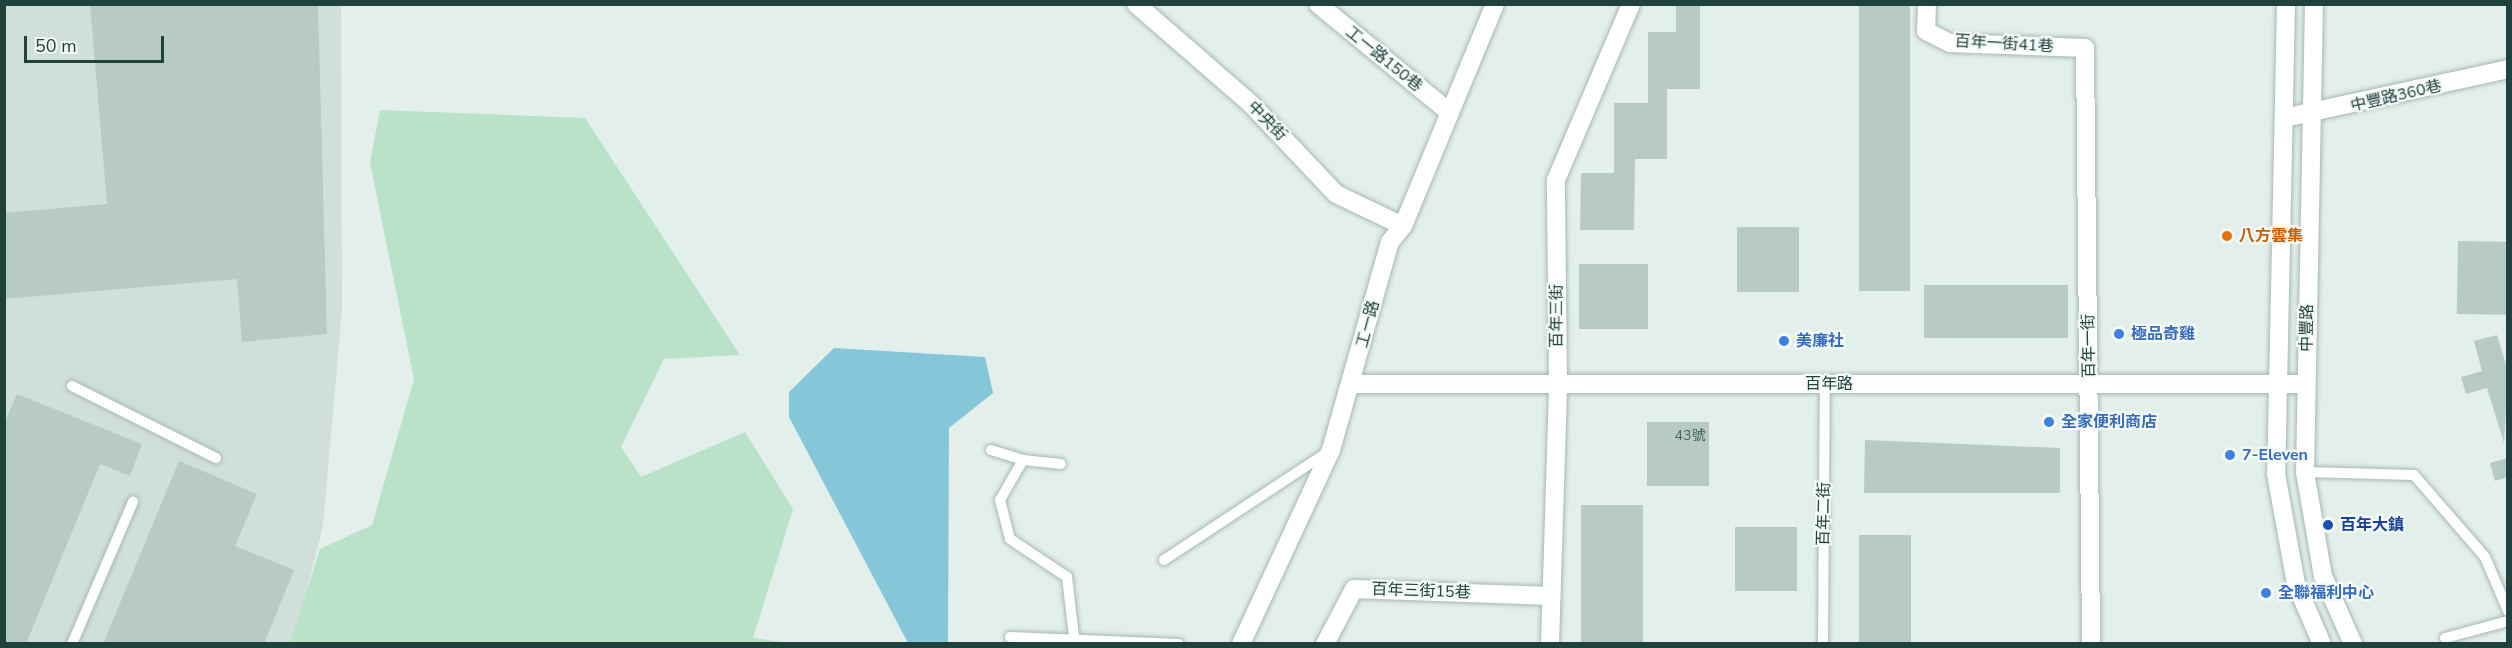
<!DOCTYPE html>
<html>
<head>
<meta charset="utf-8">
<style>
  body { margin:0 }
  #map { position:relative; width:2512px; height:648px; overflow:hidden; background:#e3efea; font-family:"Nunito Sans","Noto Sans TC",sans-serif }
  div>[style] { position:absolute }
  [style*='--x'] { left:calc(var(--x)*1px); top:calc(var(--y)*1px); width:calc(var(--w)*1px); rotate:calc(var(--a)*1deg) }
  .built>* { inset:0; background:#d1dfda }
  .green>* { inset:0; background:#bae2c8 }
  .water>* { inset:0; background:#86c6d9 }
  .building>* { inset:0; background:#b8cac4; transform-origin:0 0 }
  .roads { filter:drop-shadow(0 0 2px #a5b8b2) drop-shadow(0 0 2px #a5b8b2) }
  .lane>* { height:10px; margin:-5px; padding:0 5px; transform-origin:5px; border-radius:5px; background:#fff }
  .street>* { height:18px; margin:-9px; padding:0 9px; transform-origin:9px; border-radius:9px; background:#fff }
  .secondary>* { height:18px; margin:-9px; padding:0 9px; transform-origin:9px; border-radius:9px; background:#fff }
  .dots>* { width:16px; height:16px; translate:-50% -50%; box-sizing:border-box; border:3px solid #f4faf8; border-radius:50% }
  span { translate:-50% -50%; white-space:nowrap; text-align:center; line-height:1.15; -webkit-text-stroke:4.5px #f4faf8; paint-order:stroke }
  .number-label { font-size:14px; color:#46645e }
  .number-label span { -webkit-text-stroke-width:0 }
  .street-label { font-size:16px; color:#20423c }
  .food-label { font-size:16px; color:#c56008; font-weight:700 }
  .left { translate:0 -50%; text-align:left }
  .shop-label { font-size:16px; color:#366cbe; font-weight:700 }
  .transit-label { font-size:16px; color:#164399; font-weight:700 }
  .frame { position:absolute; inset:0; border:6px solid #20423c; pointer-events:none }
  .scale { position:absolute; left:24px; top:36px; width:140px; height:27px; box-sizing:border-box; border:3px solid #20423c; border-top:0; padding-left:8px; font-size:18px; line-height:21px; white-space:nowrap; color:#20423c; -webkit-text-stroke:4px #f4faf8; paint-order:stroke }
</style>
</head>
<body>
<div id="map">
  <div class="built">
    <div style="clip-path:polygon(4px 5px,341px 5px,342px 310px,323px 526px,293px 643px,5px 643px)"></div>
  </div>
  <div class="green">
    <div style="clip-path:polygon(380px 110px,585px 118px,740px 355px,664px 359px,621px 447px,641px 477px,745px 432px,793px 509px,753px 638px,791px 643px,290px 643px,320px 549px,372px 525px,414px 379px,370px 163px)"></div>
  </div>
  <div class="water">
    <div style="clip-path:polygon(834px 348px,985px 357px,993px 393px,949px 428px,948px 643px,908px 643px,789px 417px,789px 392px)"></div>
  </div>
  <div class="building">
    <div style="clip-path:polygon(90px 4px,318px 4px,327px 334px,242px 342px,237px 279px,4px 299px,4px 213px,107px 204px)"></div>
    <div style="clip-path:polygon(1676px 4px,1700px 4px,1700px 89px,1667px 89px,1667px 159px,1635px 159px,1634px 230px,1580px 230px,1581px 173px,1614px 173px,1614px 103px,1648px 103px,1648px 32px,1676px 32px)"></div>
    <div style="left:1859px;top:4px;width:51px;height:287px"></div>
    <div style="left:1737px;top:227px;width:62px;height:65px"></div>
    <div style="left:2458px;top:241px;width:50px;height:73px;rotate:1deg"></div>
    <div style="left:1579px;top:264px;width:69px;height:65px"></div>
    <div style="left:1924px;top:285px;width:144px;height:53px"></div>
    <div style="clip-path:polygon(2497px 335px,2508px 371px,2504px 443px,2487px 388px,2466px 394px,2461px 377px,2482px 371px,2474px 341px)"></div>
    <div style="clip-path:polygon(17px 394px,142px 444px,130px 476px,100px 464px,26px 644px,4px 644px,4px 424px)"></div>
    <div style="left:1647px;top:422px;width:62px;height:64px"></div>
    <div style="clip-path:polygon(1865px 440px,2060px 448px,2060px 493px,1864px 493px)"></div>
    <div style="clip-path:polygon(2508px 458px,2508px 477px,2495px 481px,2490px 463px)"></div>
    <div style="clip-path:polygon(179px 461px,257px 494px,235px 546px,294px 570px,264px 644px,103px 644px)"></div>
    <div style="left:1581px;top:505px;width:62px;height:139px"></div>
    <div style="left:1735px;top:527px;width:62px;height:64px"></div>
    <div style="left:1859px;top:535px;width:52px;height:109px"></div>
  </div>
  <div class="roads">
    <div class="lane">
      <div style="--x:72;--y:386;--w:161;--a:26.6"></div>
      <div style="--x:991;--y:450;--w:34;--a:17"></div>
      <div style="--x:1023;--y:460;--w:46;--a:119.9"></div>
      <div style="--x:1000;--y:500;--w:40;--a:75.6"></div>
      <div style="--x:1010;--y:539;--w:69;--a:33.7"></div>
      <div style="--x:1067;--y:577;--w:60;--a:83.3"></div>
      <div style="--x:1023;--y:460;--w:38;--a:6"></div>
      <div style="--x:2305;--y:472;--w:109;--a:1.6"></div>
      <div style="--x:2414;--y:475;--w:108;--a:49.1"></div>
      <div style="--x:2485;--y:557;--w:59;--a:66.9"></div>
      <div style="--x:1164;--y:560;--w:196;--a:-33.4"></div>
      <div style="--x:1010;--y:637;--w:169;--a:2.4"></div>
      <div style="--x:2445;--y:638;--w:65;--a:-15.1"></div>
      <div style="--x:72;--y:644;--w:155;--a:-66.8"></div>
      <div style="--x:1823;--y:644;--w:260;--a:-89.6"></div>
    </div>
    <div class="street">
      <div style="--x:1136;--y:4;--w:152;--a:41"></div>
      <div style="--x:1251;--y:104;--w:124;--a:46.6"></div>
      <div style="--x:1336;--y:194;--w:74;--a:25.5"></div>
      <div style="--x:1318;--y:4;--w:171;--a:39.5"></div>
      <div style="--x:1927;--y:4;--w:27;--a:92"></div>
      <div style="--x:1926;--y:31;--w:27;--a:27"></div>
      <div style="--x:1950;--y:43;--w:135;--a:2.1"></div>
      <div style="--x:2085;--y:48;--w:596;--a:89.42"></div>
      <div style="--x:2284;--y:118;--w:229;--a:-12.3"></div>
      <div style="--x:1352;--y:384;--w:954;--a:0"></div>
      <div style="--x:1241;--y:644;--w:214;--a:-65.1"></div>
      <div style="--x:1331;--y:450;--w:216;--a:-74.2"></div>
      <div style="--x:1390;--y:242;--w:21;--a:-51"></div>
      <div style="--x:1403;--y:226;--w:240;--a:-67.5"></div>
      <div style="--x:1325;--y:644;--w:62;--a:-62.2"></div>
      <div style="--x:1354;--y:589;--w:196;--a:2"></div>
      <div style="--x:1550;--y:644;--w:260;--a:-88.2"></div>
      <div style="--x:1558;--y:384;--w:204;--a:-90.6"></div>
      <div style="--x:1556;--y:180;--w:191;--a:-66.9"></div>
    </div>
    <div class="secondary">
      <div style="--x:2286;--y:4;--w:470;--a:91.2"></div>
      <div style="--x:2276;--y:474;--w:112;--a:79.7"></div>
      <div style="--x:2296;--y:584;--w:65;--a:66.6"></div>
      <div style="--x:2314;--y:4;--w:468;--a:91.1"></div>
      <div style="--x:2305;--y:472;--w:106;--a:80.2"></div>
      <div style="--x:2323;--y:576;--w:74;--a:66.2"></div>
    </div>
  </div>
  <div class="dots">
    <div style="left:2227px;top:236px;background:#e8710a"></div>
    <div style="left:2119px;top:334px;background:#3f7fe0"></div>
    <div style="left:1784px;top:341px;background:#3f7fe0"></div>
    <div style="left:2049px;top:422px;background:#3f7fe0"></div>
    <div style="left:2230px;top:455px;background:#3f7fe0"></div>
    <div style="left:2328px;top:525px;background:#1a4fb4"></div>
    <div style="left:2266px;top:593px;background:#3f7fe0"></div>
  </div>
  <div class="number-label">
    <span style="left:1690px;top:436px">43號</span>
  </div>
  <div class="street-label">
    <span style="left:2004px;top:44px;rotate:3deg">百年一街41巷</span>
    <span style="left:1384px;top:59px;rotate:39deg">工一路150巷</span>
    <span style="left:2396px;top:96px;rotate:-13deg">中豐路360巷</span>
    <span style="left:1267px;top:121px;rotate:46deg">中央街</span>
    <span style="left:1557px;top:316px;rotate:-90deg">百年三街</span>
    <span style="left:1368px;top:324px;rotate:-75deg">工一路</span>
    <span style="left:2307px;top:328px;rotate:-89deg">中豐路</span>
    <span style="left:2089px;top:346px;rotate:-91deg">百年一街</span>
    <span style="left:1829px;top:384px">百年路</span>
    <span style="left:1824px;top:514px;rotate:-89deg">百年二街</span>
    <span style="left:1421px;top:591px;rotate:2deg">百年三街15巷</span>
  </div>
  <div class="food-label">
    <span class="left" style="left:2239px;top:236px">八方雲集</span>
  </div>
  <div class="shop-label">
    <span class="left" style="left:2131px;top:334px">極品奇雞</span>
    <span class="left" style="left:1796px;top:341px">美廉社</span>
    <span class="left" style="left:2061px;top:422px">全家便利商店</span>
    <span class="left" style="left:2242px;top:455px">7-Eleven</span>
    <span class="left" style="left:2278px;top:593px">全聯福利中心</span>
  </div>
  <div class="transit-label">
    <span class="left" style="left:2340px;top:525px">百年大鎮</span>
  </div>
  <div class="frame"></div>
  <div class="scale">50 m</div>
</div>
</body>
</html>
